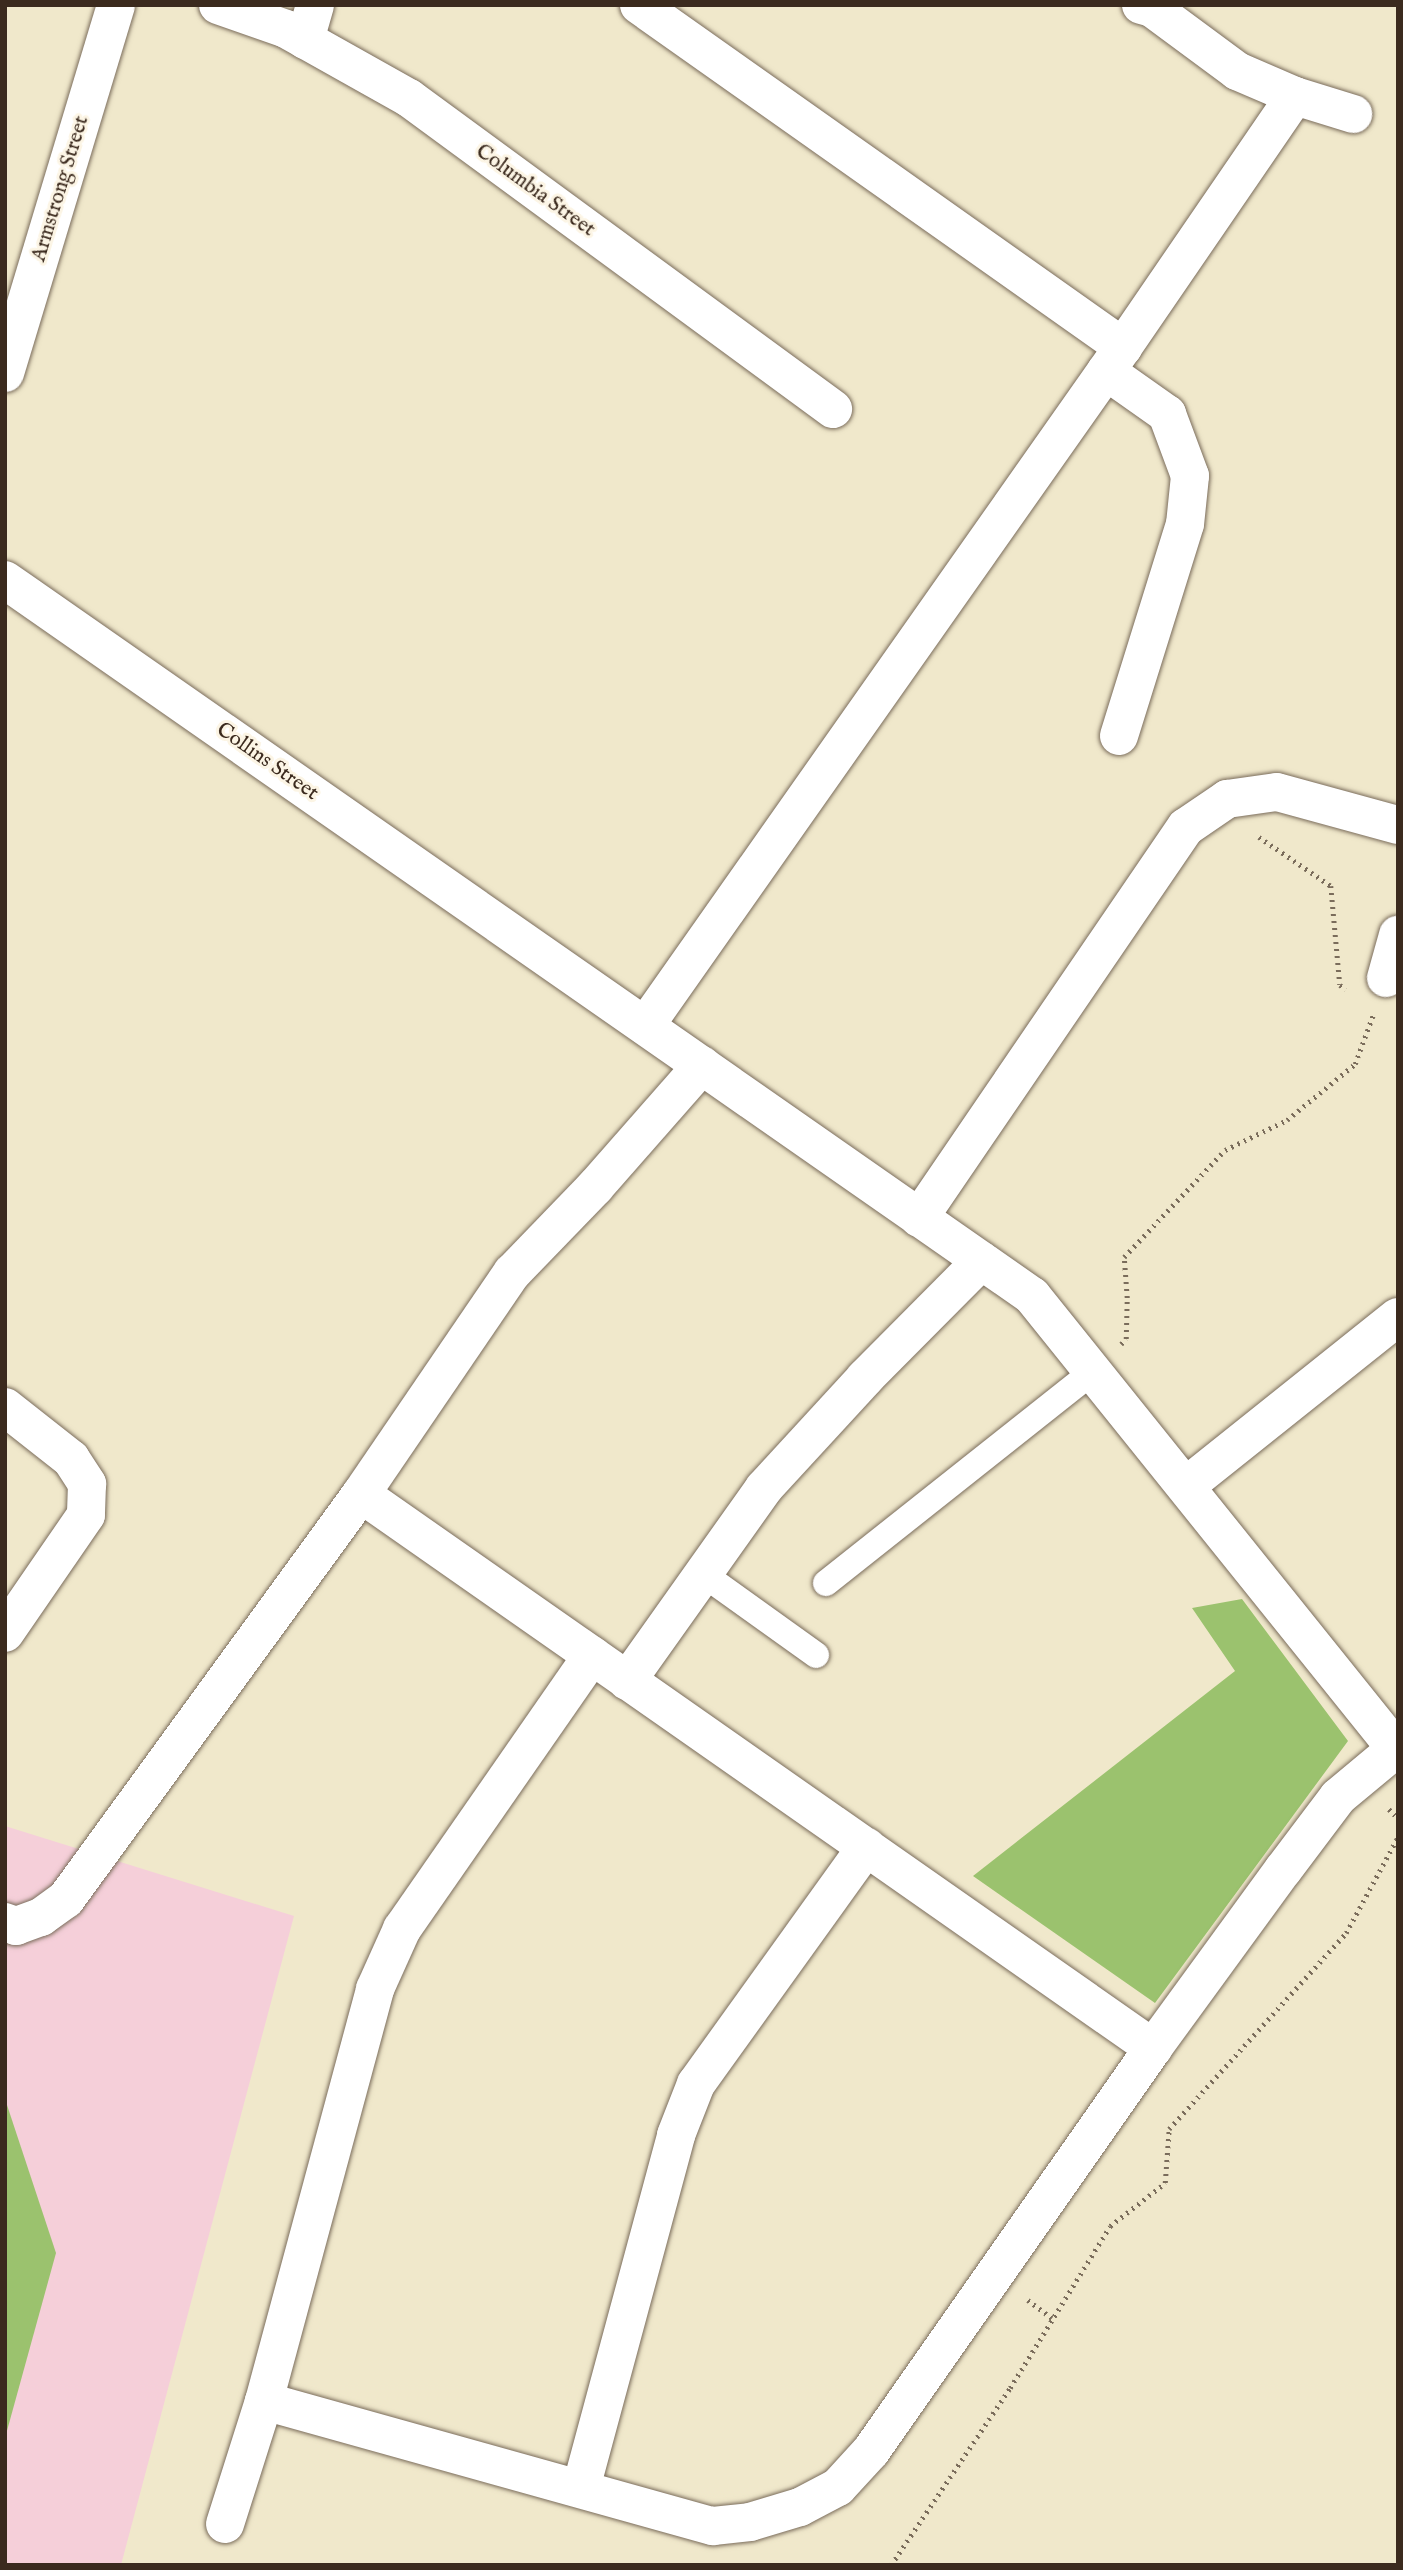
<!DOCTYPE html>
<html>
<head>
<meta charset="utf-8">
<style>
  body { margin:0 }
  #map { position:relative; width:1403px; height:2570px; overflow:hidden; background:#f0e8cb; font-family:"IM FELL English",serif }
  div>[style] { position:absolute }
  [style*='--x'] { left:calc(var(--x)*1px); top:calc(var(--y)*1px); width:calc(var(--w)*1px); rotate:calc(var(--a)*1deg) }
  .built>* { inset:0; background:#f5cfd9 }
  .green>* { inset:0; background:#9bc26e }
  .path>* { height:4.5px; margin-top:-2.25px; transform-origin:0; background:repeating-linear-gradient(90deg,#7a6c5b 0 2px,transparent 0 7px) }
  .roads { filter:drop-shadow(0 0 2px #7a6c5b) drop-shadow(0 0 2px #7a6c5b) }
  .lane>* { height:26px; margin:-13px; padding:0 13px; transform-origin:13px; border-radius:13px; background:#fff }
  .street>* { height:38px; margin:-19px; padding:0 19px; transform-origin:19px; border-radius:19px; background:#fff }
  span { translate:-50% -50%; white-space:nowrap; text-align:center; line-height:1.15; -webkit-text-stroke:6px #fcf5e5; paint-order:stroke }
  .street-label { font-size:21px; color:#3b2a1e }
  .frame { position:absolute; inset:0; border:7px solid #3b2a1e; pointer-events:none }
</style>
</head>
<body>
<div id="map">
  <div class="built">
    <div style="clip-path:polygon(5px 1826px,294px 1916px,121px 2565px,5px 2565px)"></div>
  </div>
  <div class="green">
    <div style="clip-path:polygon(1242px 1599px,1348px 1741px,1155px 2003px,973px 1876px,1235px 1671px,1192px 1608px)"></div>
    <div style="clip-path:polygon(5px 2099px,56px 2253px,5px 2438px)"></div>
  </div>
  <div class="path">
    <div style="--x:1259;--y:837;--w:87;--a:34.2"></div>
    <div style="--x:1331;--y:886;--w:99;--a:84.8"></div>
    <div style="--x:1340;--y:985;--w:7;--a:34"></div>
    <div style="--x:1121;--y:1344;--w:7;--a:-45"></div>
    <div style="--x:1126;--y:1339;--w:41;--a:-88.6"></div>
    <div style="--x:1127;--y:1298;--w:41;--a:-94.2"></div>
    <div style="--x:1124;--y:1257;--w:147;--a:-46.7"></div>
    <div style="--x:1225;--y:1150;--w:69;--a:-25.8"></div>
    <div style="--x:1287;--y:1120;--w:88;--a:-39.5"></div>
    <div style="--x:1355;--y:1064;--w:52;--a:-69.8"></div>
    <div style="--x:1389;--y:1809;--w:13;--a:45"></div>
    <div style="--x:1028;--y:2300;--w:30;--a:37"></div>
    <div style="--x:891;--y:2565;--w:213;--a:-56.1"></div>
    <div style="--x:1010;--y:2388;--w:190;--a:-58.3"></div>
    <div style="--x:1110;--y:2226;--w:70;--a:-38"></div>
    <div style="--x:1165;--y:2183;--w:54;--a:-85.8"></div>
    <div style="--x:1169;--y:2129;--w:264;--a:-47.9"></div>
    <div style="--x:1346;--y:1933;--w:109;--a:-61.6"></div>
  </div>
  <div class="roads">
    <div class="lane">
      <div style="--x:703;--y:1574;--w:139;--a:35.6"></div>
      <div style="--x:826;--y:1583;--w:341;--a:-38.4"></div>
    </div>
    <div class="street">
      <div style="--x:218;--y:5;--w:72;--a:19.4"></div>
      <div style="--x:286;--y:29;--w:141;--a:29.3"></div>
      <div style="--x:409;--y:98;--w:526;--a:36.26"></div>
      <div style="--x:639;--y:5;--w:593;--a:35.25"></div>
      <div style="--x:1123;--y:347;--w:830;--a:125.14"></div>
      <div style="--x:1141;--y:5;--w:11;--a:15"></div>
      <div style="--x:1152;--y:8;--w:106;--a:36.5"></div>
      <div style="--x:1237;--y:71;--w:63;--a:23.3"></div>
      <div style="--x:305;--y:40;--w:36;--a:-74"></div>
      <div style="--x:1123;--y:347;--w:304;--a:-55.6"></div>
      <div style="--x:1295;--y:96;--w:61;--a:17.2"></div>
      <div style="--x:1106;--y:371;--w:75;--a:35.2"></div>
      <div style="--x:1167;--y:414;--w:66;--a:69.6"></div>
      <div style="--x:1190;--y:476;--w:48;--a:95.9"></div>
      <div style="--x:1185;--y:524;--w:222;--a:107.3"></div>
      <div style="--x:5;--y:373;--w:384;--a:-73.2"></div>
      <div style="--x:5;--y:580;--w:1252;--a:34.88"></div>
      <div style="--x:1032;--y:1296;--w:581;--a:51.22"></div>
      <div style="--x:1386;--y:978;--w:45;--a:-74.4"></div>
      <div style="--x:919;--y:1218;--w:473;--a:-55.7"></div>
      <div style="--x:1186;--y:827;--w:50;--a:-34.3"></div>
      <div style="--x:1227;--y:799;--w:50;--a:-8"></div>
      <div style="--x:1277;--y:792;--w:125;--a:15.3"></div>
      <div style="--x:5;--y:1407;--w:84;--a:38.2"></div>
      <div style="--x:71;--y:1459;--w:30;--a:57"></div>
      <div style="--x:87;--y:1484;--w:31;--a:92"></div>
      <div style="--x:86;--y:1515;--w:143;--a:124.5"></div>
      <div style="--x:1186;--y:1486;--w:271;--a:-38.6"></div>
      <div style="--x:361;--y:1494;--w:967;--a:34.97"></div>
      <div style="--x:627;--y:1681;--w:237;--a:-54.6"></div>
      <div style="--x:764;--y:1488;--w:149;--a:-47.4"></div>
      <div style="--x:865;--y:1378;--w:165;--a:-45.2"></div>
      <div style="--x:5;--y:1922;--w:12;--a:20"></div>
      <div style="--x:16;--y:1926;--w:27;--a:-20"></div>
      <div style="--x:41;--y:1917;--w:31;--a:-36"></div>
      <div style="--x:66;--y:1899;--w:501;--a:-53.93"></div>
      <div style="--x:361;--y:1494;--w:268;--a:-55.7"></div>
      <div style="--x:512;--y:1273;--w:120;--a:-46"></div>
      <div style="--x:595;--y:1187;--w:162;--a:-48.7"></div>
      <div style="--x:264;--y:2401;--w:466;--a:15.6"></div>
      <div style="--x:713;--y:2526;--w:37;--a:-6"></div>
      <div style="--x:750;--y:2522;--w:52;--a:-16.7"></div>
      <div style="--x:800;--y:2507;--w:43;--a:-27.8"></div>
      <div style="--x:838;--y:2487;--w:49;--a:-47.5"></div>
      <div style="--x:871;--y:2451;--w:492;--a:-55"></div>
      <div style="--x:1153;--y:2048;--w:220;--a:-53.9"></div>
      <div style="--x:1283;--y:1870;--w:91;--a:-53"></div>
      <div style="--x:1338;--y:1797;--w:78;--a:-39.8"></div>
      <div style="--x:581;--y:2488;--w:366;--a:-74.9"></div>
      <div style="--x:676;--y:2135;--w:55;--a:-68.6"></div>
      <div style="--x:696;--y:2084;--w:292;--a:-54.3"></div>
      <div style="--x:225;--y:2524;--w:129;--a:-72.4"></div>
      <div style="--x:264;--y:2401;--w:427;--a:-74.9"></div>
      <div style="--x:375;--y:1989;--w:66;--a:-65.8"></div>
      <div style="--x:402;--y:1929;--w:333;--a:-55.2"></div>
    </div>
  </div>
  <div class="street-label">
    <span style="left:61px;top:189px;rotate:-73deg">Armstrong Street</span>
    <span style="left:535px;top:191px;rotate:36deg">Columbia Street</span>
    <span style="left:267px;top:762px;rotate:35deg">Collins Street</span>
  </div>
  <div class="frame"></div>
</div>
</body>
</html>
